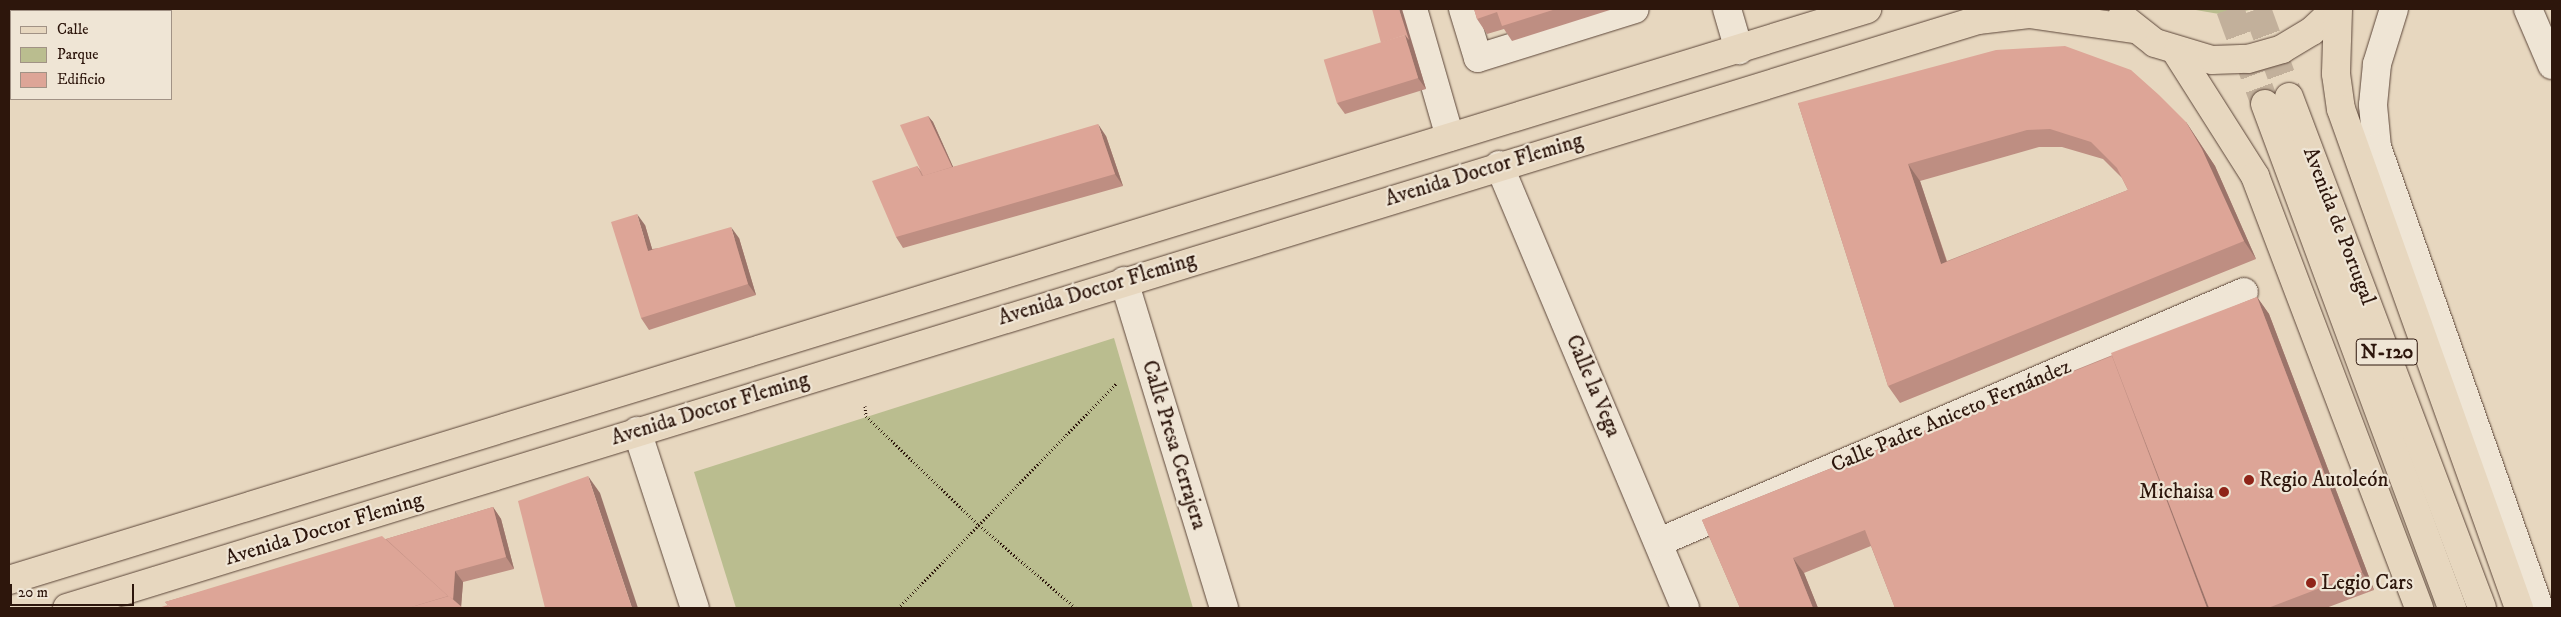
<!DOCTYPE html>
<html>
<head>
<meta charset="utf-8">
<style>
  body { margin:0 }
  #map { position:relative; width:2561px; height:617px; overflow:hidden; background:#e7d7bf; font-family:"IM FELL DW Pica",serif }
  div>[style] { position:absolute }
  [style*='--x'] { left:calc(var(--x)*1px); top:calc(var(--y)*1px); width:calc(var(--w)*1px); rotate:calc(var(--a)*1deg) }
  .green>* { inset:0; background:#babd8f }
  .highway-tunnel>* { height:28px; margin-top:-14px; transform-origin:0; background:repeating-linear-gradient(90deg,#c2b09b 0 28px,transparent 0 42px) }
  .path>* { height:3px; margin-top:-1.5px; transform-origin:0; background:repeating-linear-gradient(90deg,#2d160c 0 1px,transparent 0 3.5px) }
  .roads { filter:drop-shadow(0 0 1px #5c4639) drop-shadow(0 0 1px #5c4639) }
  .minor>* { height:28px; margin:-14px; padding:0 14px; transform-origin:14px; border-radius:14px; background:#efe5d5 }
  .major>* { height:28px; margin:-14px; padding:0 14px; transform-origin:14px; border-radius:14px; background:#e7d7bf }
  .highway>* { height:28px; margin:-14px; padding:0 14px; transform-origin:14px; border-radius:14px; background:#e7d7bf }
  .wall>* { inset:0; background:#be8e82 }
  .shaded-wall>* { inset:0; background:#9b746a }
  .building>* { inset:0; background:#dda597; transform-origin:0 0 }
  .dots>* { width:14px; height:14px; translate:-50% -50%; box-sizing:border-box; border:2px solid #efe5d5; border-radius:50% }
  span { translate:-50% -50%; white-space:nowrap; text-align:center; line-height:1.15; -webkit-text-stroke:4.5px #efe5d5; paint-order:stroke }
  .shield-label span { padding:1px 4px; background:#efe5d5; border:1px solid; border-radius:4px; -webkit-text-stroke-width:0 }
  .shield-label { font-size:20px; color:#2d160c; font-weight:700 }
  .street-label { font-size:21px; color:#2d160c }
  .poi-label { font-size:21px; color:#2d160c }
  .left { translate:0 -50%; text-align:left }
  .right { translate:-100% -50%; text-align:right }
  .frame { position:absolute; inset:0; border:10px solid #2d160c; pointer-events:none }
  .legend { position:absolute; left:10px; top:10px; width:162px; height:90px; box-sizing:border-box; background:#efe5d5; border:1px solid #a19285; margin:0; padding:6px 9px; list-style:none; font-size:15px; color:#2d160c }
  .legend li { display:flex; align-items:center; gap:10px; height:25px }
  .legend b { width:25px; border:1px solid #a19285 }
  .scale { position:absolute; left:10px; top:584px; width:124px; height:22px; box-sizing:border-box; border:2px solid #2d160c; border-top:0; padding-left:6px; font-size:15px; line-height:18px; white-space:nowrap; color:#2d160c; -webkit-text-stroke:4px #efe5d5; paint-order:stroke }
</style>
</head>
<body>
<div id="map">
  <div class="green">
    <div style="clip-path:polygon(2190px 9px,2254px 9px,2225px 15px)"></div>
    <div style="clip-path:polygon(1114px 338px,1193px 608px,736px 608px,694px 472px)"></div>
  </div>
  <div class="highway-tunnel">
    <div style="--x:2230;--y:9;--w:101;--a:69.8"></div>
    <div style="--x:2257;--y:9;--w:94;--a:70"></div>
  </div>
  <div class="path">
    <div style="--x:865;--y:406;--w:10;--a:84"></div>
    <div style="--x:866;--y:416;--w:157;--a:44"></div>
    <div style="--x:979;--y:525;--w:128;--a:40.6"></div>
    <div style="--x:898;--y:608;--w:314;--a:-45.8"></div>
  </div>
  <div class="roads">
    <div class="minor">
      <div style="--x:1413;--y:9;--w:133;--a:73.9"></div>
      <div style="--x:1463;--y:9;--w:51;--a:73"></div>
      <div style="--x:1478;--y:58;--w:164;--a:-17.3"></div>
      <div style="--x:1727;--y:9;--w:43;--a:73.7"></div>
      <div style="--x:2394;--y:9;--w:58;--a:107.2"></div>
      <div style="--x:2377;--y:64;--w:41;--a:95.6"></div>
      <div style="--x:2373;--y:105;--w:42;--a:84.6"></div>
      <div style="--x:2377;--y:147;--w:489;--a:70.6"></div>
      <div style="--x:2528;--y:9;--w:61;--a:66.8"></div>
      <div style="--x:1499;--y:165;--w:480;--a:67.2"></div>
      <div style="--x:1124;--y:281;--w:342;--a:73"></div>
      <div style="--x:637;--y:431;--w:186;--a:71.9"></div>
      <div style="--x:1659;--y:542;--w:636;--a:-23.14"></div>
    </div>
    <div class="major">
      <div style="--x:2122;--y:17;--w:42;--a:38.2"></div>
      <div style="--x:2155;--y:43;--w:59;--a:16.6"></div>
      <div style="--x:2212;--y:60;--w:36;--a:-2"></div>
      <div style="--x:2248;--y:59;--w:35;--a:-16"></div>
      <div style="--x:2282;--y:49;--w:35;--a:-31"></div>
      <div style="--x:2312;--y:31;--w:33;--a:-43"></div>
      <div style="--x:9;--y:580;--w:1944;--a:-17.08"></div>
      <div style="--x:67;--y:608;--w:1999;--a:-17.1"></div>
      <div style="--x:1978;--y:20;--w:51;--a:-6.7"></div>
      <div style="--x:2029;--y:14;--w:107;--a:8.1"></div>
    </div>
    <div class="highway">
      <div style="--x:2338;--y:9;--w:65;--a:91.8"></div>
      <div style="--x:2336;--y:74;--w:35;--a:82"></div>
      <div style="--x:2341;--y:109;--w:530;--a:70.37"></div>
      <div style="--x:2177;--y:53;--w:146;--a:57.6"></div>
      <div style="--x:2255;--y:176;--w:462;--a:69.2"></div>
      <div style="--x:2289;--y:97;--w:546;--a:69.31"></div>
      <div style="--x:2265;--y:104;--w:538;--a:69.64"></div>
    </div>
  </div>
  <div class="wall">
    <div style="clip-path:polygon(1474px 9px,1613px 9px,1512px 41px,1504px 29px,1487px 34px,1477px 19px)"></div>
    <div style="clip-path:polygon(1381px 43px,1413px 47px,1426px 89px,1345px 114px,1337px 103px)"></div>
    <div style="clip-path:polygon(evenodd,1798px 103px,2186px 122px,2215px 166px,2256px 259px,1900px 403px,1888px 386px,1798px 103px,2039px 147px,2062px 147px,2103px 159px,2122px 178px,2128px 190px,1947px 261px,1920px 181px,2039px 147px)"></div>
    <div style="clip-path:polygon(928px 116px,933px 122px,953px 167px,1106px 136px,1123px 186px,903px 248px,896px 237px,917px 166px,921px 171px)"></div>
    <div style="clip-path:polygon(645px 225px,652px 249px,739px 238px,756px 295px,649px 330px,641px 318px)"></div>
    <div style="clip-path:polygon(2257px 297px,2269px 314px,2374px 590px,2326px 608px,1895px 608px,1871px 546px,1804px 573px,1818px 608px,1740px 608px,1702px 520px)"></div>
    <div style="clip-path:polygon(493px 507px,501px 519px,514px 569px,463px 582px,461px 607px,168px 605px,165px 602px,386px 539px)"></div>
  </div>
  <div class="shaded-wall">
    <div style="clip-path:polygon(1399px 9px,1402px 9px,1426px 89px,1418px 78px,1405px 35px)"></div>
    <div style="clip-path:polygon(928px 116px,933px 122px,959px 180px,955px 173px)"></div>
    <div style="clip-path:polygon(2186px 122px,2215px 166px,2256px 259px,2244px 241px)"></div>
    <div style="clip-path:polygon(1098px 124px,1106px 136px,1123px 186px,1115px 174px)"></div>
    <div style="clip-path:polygon(1908px 164px,1920px 181px,1953px 281px,1941px 264px)"></div>
    <div style="clip-path:polygon(637px 214px,645px 225px,656px 262px,648px 251px)"></div>
    <div style="clip-path:polygon(731px 227px,739px 238px,756px 295px,748px 284px)"></div>
    <div style="clip-path:polygon(2257px 297px,2269px 314px,2374px 590px,2362px 572px)"></div>
    <div style="clip-path:polygon(2113px 356px,2212px 608px,2207px 608px)"></div>
    <div style="clip-path:polygon(588px 476px,600px 493px,638px 608px,632px 608px)"></div>
    <div style="clip-path:polygon(493px 507px,501px 519px,514px 569px,506px 557px)"></div>
    <div style="clip-path:polygon(1793px 558px,1804px 573px,1818px 608px,1813px 608px)"></div>
    <div style="clip-path:polygon(455px 571px,463px 582px,461px 608px,453px 602px)"></div>
  </div>
  <div class="building">
    <div style="clip-path:polygon(1372px 9px,1399px 9px,1409px 40px,1405px 35px,1381px 43px)"></div>
    <div style="clip-path:polygon(1474px 9px,1556px 9px,1502px 26px,1497px 12px,1477px 19px)"></div>
    <div style="left:1405px;top:35px;width:45px;height:85px;rotate:73deg"></div>
    <div style="clip-path:polygon(evenodd,2065px 46px,2131px 70px,2159px 95px,2186px 122px,2202px 149px,2244px 241px,1888px 386px,1798px 103px,1996px 50px,2065px 46px,2050px 129px,2091px 142px,2117px 168px,2128px 190px,1941px 264px,1908px 164px,2027px 130px,2050px 129px)"></div>
    <div style="clip-path:polygon(928px 116px,952px 167px,923px 176px,900px 125px)"></div>
    <div style="clip-path:polygon(1098px 124px,1115px 174px,896px 237px,872px 181px,917px 166px,922px 176px)"></div>
    <div style="clip-path:polygon(637px 214px,648px 251px,731px 227px,748px 284px,641px 318px,611px 222px)"></div>
    <div style="clip-path:polygon(2257px 297px,2362px 572px,2268px 608px,2209px 608px,2111px 353px)"></div>
    <div style="clip-path:polygon(2112px 356px,2207px 608px,1895px 608px,1865px 530px,1793px 558px,1813px 608px,1740px 608px,1702px 520px)"></div>
    <div style="clip-path:polygon(588px 476px,632px 608px,545px 608px,518px 501px)"></div>
    <div style="clip-path:polygon(493px 507px,506px 557px,455px 571px,453px 599px,448px 596px,386px 539px)"></div>
    <div style="clip-path:polygon(382px 536px,448px 596px,408px 608px,171px 608px,165px 602px)"></div>
    <div style="clip-path:polygon(449px 596px,463px 608px,408px 608px)"></div>
    <div style="clip-path:polygon(168px 605px,171px 608px,158px 608px)"></div>
  </div>
  <div class="dots">
    <div style="left:2249px;top:480px;background:#8f2418"></div>
    <div style="left:2224px;top:492px;background:#8f2418"></div>
    <div style="left:2311px;top:583px;background:#8f2418"></div>
  </div>
  <div class="shield-label">
    <span style="left:2387px;top:352px">N-120</span>
  </div>
  <div class="street-label">
    <span style="left:1484px;top:170px;rotate:-17deg">Avenida Doctor Fleming</span>
    <span style="left:2339px;top:226px;rotate:69deg">Avenida de Portugal</span>
    <span style="left:1097px;top:289px;rotate:-17deg">Avenida Doctor Fleming</span>
    <span style="left:1593px;top:386px;rotate:67deg">Calle la Vega</span>
    <span style="left:710px;top:409px;rotate:-17deg">Avenida Doctor Fleming</span>
    <span style="left:1951px;top:416px;rotate:-23deg">Calle Padre Aniceto Fernández</span>
    <span style="left:1174px;top:445px;rotate:73deg">Calle Presa Cerrajera</span>
    <span style="left:324px;top:529px;rotate:-17deg">Avenida Doctor Fleming</span>
  </div>
  <div class="poi-label">
    <span class="left" style="left:2259px;top:480px">Regio Autoleón</span>
    <span class="right" style="left:2214px;top:492px">Michaisa</span>
    <span class="left" style="left:2321px;top:583px">Legio Cars</span>
  </div>
  <div class="frame"></div>
  <ul class="legend">
  <li><b style="height:6px;background:#e7d7bf"></b>Calle</li>
  <li><b style="height:14px;background:#babd8f"></b>Parque</li>
  <li><b style="height:14px;background:#dda597"></b>Edificio</li>
  </ul>
  <div class="scale">20 m</div>
</div>
</body>
</html>
